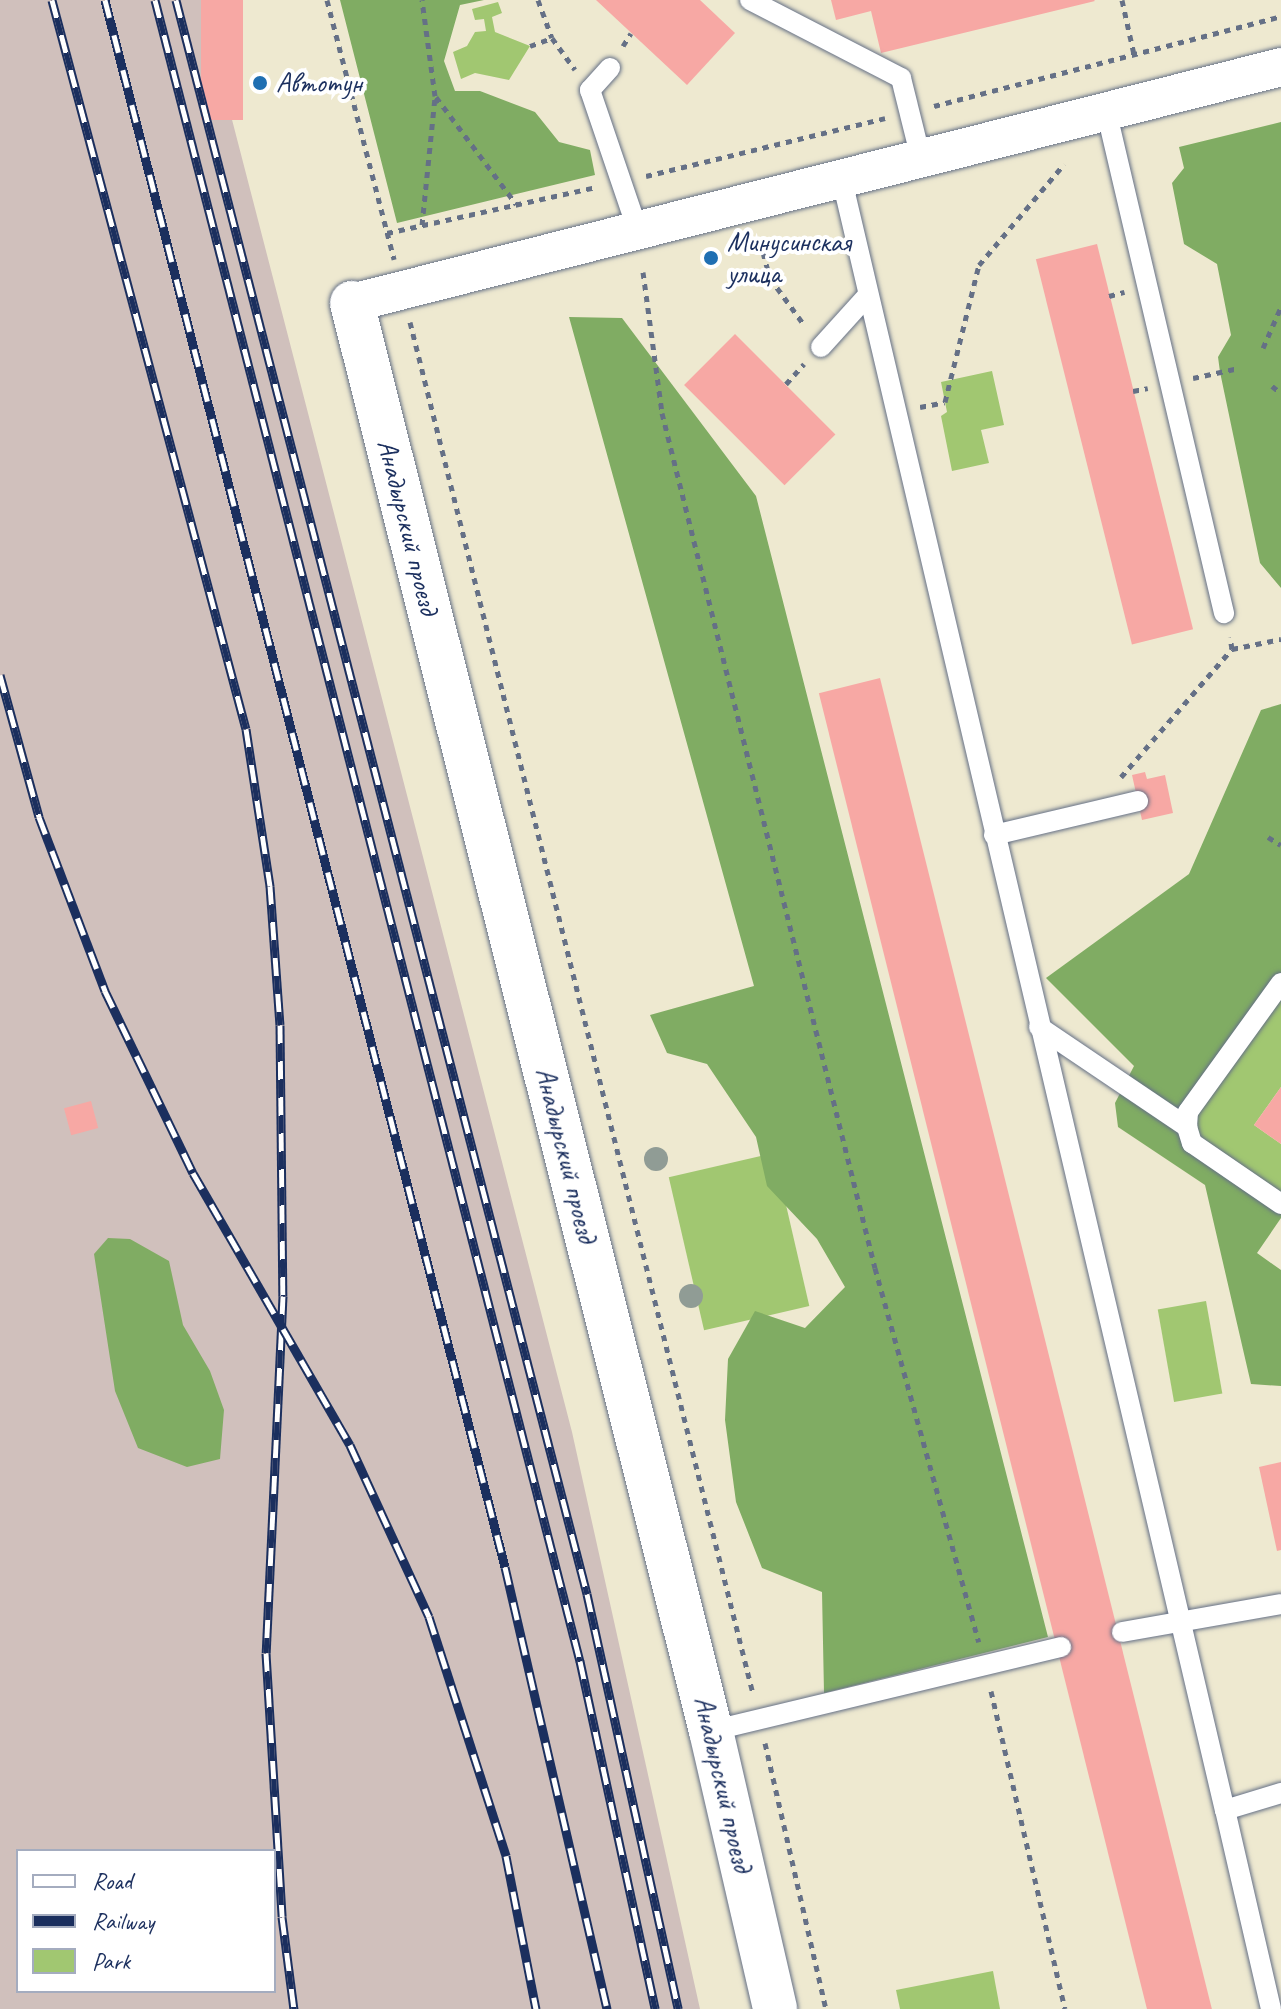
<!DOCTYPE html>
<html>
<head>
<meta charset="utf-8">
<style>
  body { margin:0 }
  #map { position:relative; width:1281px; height:2009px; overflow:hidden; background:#eee9d0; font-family:Caveat,sans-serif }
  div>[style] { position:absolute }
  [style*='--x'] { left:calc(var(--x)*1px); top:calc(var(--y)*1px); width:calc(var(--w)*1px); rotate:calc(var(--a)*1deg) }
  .industrial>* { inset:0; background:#d0c0bc }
  .green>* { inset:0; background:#a1c771; transform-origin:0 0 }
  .forest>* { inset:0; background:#80ac63 }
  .building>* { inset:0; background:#f7a8a4; transform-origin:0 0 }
  .path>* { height:5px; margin-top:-2.5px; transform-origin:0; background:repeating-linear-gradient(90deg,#657086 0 6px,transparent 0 12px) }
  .roads { filter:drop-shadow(0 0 2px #657086) drop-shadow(0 0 2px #657086) }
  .lane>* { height:20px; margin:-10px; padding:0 10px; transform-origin:10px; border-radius:10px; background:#fff }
  .street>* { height:38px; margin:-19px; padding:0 19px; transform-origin:19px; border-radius:19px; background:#fff }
  .secondary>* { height:44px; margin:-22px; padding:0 22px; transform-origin:22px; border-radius:22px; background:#fff }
  .rail>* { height:9px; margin-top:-4.5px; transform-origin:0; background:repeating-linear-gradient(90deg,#fff 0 18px,#1b2f5e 0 36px); box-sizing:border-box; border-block:2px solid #1b2f5e }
  .trees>* { width:24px; height:24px; margin:-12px; border-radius:50%; background:#909c95 }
  .dots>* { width:22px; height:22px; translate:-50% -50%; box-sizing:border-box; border:4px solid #fff; border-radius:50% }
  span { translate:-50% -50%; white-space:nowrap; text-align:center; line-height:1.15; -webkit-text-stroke:8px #fff; paint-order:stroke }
  .poi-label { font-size:28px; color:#1b2f5e }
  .left { translate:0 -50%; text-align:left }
  .street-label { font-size:28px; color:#1b2f5e }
  .legend { position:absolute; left:16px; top:1849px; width:260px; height:144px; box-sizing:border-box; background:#fff; border:2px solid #a4acbf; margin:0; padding:10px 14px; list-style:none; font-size:24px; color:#1b2f5e }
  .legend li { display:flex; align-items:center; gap:16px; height:40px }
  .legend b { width:40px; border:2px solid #a4acbf }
</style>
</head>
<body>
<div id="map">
  <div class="industrial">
    <div style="clip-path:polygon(evenodd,0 0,201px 0,572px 1432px,700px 2009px,0 2009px,0 0,18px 1851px,274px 1851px,274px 1991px,18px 1991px,18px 1851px)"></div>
  </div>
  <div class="green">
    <div style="clip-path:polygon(498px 2px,502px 13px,492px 17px,495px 32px,530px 46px,509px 80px,475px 73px,461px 79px,453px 52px,467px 46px,475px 32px,486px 31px,484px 19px,475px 20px,472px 9px)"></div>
    <div style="clip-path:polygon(992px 371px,1004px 425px,981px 430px,989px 463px,952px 471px,941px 416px,947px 412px,941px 382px)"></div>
    <div style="clip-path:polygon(1281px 983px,1281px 1087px,1254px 1125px,1281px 1144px,1281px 1204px,1192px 1143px,1189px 1112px)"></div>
    <div style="left:774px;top:1153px;width:157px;height:108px;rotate:77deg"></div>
    <div style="left:1206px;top:1301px;width:94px;height:49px;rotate:80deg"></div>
    <div style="clip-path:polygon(993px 1971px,1000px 2009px,900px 2009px,896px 1990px)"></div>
  </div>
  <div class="forest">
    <div style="clip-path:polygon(340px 0,484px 0,460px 5px,444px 61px,455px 91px,480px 91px,535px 112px,559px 142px,590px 150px,595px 175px,397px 223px)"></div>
    <div style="clip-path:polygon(1281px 122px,1281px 588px,1260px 563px,1220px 372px,1218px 357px,1231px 335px,1217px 264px,1184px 244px,1172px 183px,1184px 168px,1179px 147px)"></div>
    <div style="clip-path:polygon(569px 317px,622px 318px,756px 496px,1048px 1637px,824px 1693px,822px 1592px,762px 1568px,736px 1502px,725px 1420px,728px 1359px,755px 1311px,805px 1328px,845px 1287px,817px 1239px,767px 1186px,756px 1137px,707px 1064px,667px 1053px,650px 1015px,754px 986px)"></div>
    <div style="clip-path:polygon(1281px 704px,1281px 983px,1187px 1127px,1281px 1204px,1281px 1218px,1257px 1253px,1281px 1270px,1281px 1386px,1251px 1384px,1205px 1185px,1118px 1127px,1115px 1103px,1134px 1066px,1046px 978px,1189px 874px,1261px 710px)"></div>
    <div style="clip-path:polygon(108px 1238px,130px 1239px,169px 1261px,183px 1325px,210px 1371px,224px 1410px,220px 1459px,187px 1467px,138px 1448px,115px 1391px,94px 1254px)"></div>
  </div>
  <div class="building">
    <div style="left:201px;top:0;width:42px;height:120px"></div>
    <div style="clip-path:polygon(596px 0,700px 0,735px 33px,687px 85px)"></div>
    <div style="clip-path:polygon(831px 0,1094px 0,1095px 1px,881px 53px,871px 11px,836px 20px)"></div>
    <div style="left:1097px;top:244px;width:397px;height:63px;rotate:76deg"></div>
    <div style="left:735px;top:334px;width:142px;height:72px;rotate:45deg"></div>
    <div style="left:880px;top:678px;width:1373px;height:63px;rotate:76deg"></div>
    <div style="clip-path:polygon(1145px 772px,1147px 779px,1165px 775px,1173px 813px,1142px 820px,1132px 775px)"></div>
    <div style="clip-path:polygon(1281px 1087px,1281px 1144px,1254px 1125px)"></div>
    <div style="left:91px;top:1101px;width:28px;height:28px;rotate:75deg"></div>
    <div style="clip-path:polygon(1281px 1462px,1281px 1550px,1277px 1551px,1259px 1467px)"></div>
  </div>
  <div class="path">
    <div style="--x:327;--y:0;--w:268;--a:75.5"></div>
    <div style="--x:538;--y:0;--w:40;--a:69.8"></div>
    <div style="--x:552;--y:38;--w:39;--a:54"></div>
    <div style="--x:1122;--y:0;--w:55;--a:77.5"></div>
    <div style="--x:530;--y:46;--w:23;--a:-20"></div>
    <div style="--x:623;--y:46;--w:15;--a:-58"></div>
    <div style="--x:436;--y:97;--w:134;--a:53.2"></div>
    <div style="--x:934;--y:106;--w:358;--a:-14.5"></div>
    <div style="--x:646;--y:176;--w:246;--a:-13.6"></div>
    <div style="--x:422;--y:225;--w:130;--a:-84.2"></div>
    <div style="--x:435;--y:96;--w:97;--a:-97.7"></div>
    <div style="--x:387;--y:233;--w:215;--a:-12.4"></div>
    <div style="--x:760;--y:241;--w:38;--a:75"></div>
    <div style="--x:770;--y:278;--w:59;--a:53.9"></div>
    <div style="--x:643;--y:272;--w:142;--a:82.3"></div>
    <div style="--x:662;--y:413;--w:881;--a:76.01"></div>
    <div style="--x:875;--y:1268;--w:388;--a:74.5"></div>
    <div style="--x:1109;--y:296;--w:16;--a:-15"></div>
    <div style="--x:410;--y:322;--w:1414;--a:75.96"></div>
    <div style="--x:1263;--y:348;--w:45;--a:-66.3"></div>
    <div style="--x:1193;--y:378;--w:47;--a:-12.3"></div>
    <div style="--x:786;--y:384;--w:27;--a:-48"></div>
    <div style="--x:1272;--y:386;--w:11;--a:38"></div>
    <div style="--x:1133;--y:391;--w:15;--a:-11"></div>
    <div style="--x:920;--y:407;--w:25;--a:-11"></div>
    <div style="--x:945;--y:402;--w:141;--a:-76.1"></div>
    <div style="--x:979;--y:265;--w:132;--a:-49.9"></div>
    <div style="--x:1232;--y:649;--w:50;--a:-11.5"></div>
    <div style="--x:1121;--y:777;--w:169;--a:-49.1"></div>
    <div style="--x:1232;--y:649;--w:12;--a:-99"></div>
    <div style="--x:1268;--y:837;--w:15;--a:32"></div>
    <div style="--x:991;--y:1691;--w:326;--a:76.9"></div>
    <div style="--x:765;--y:1743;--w:273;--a:77.1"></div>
  </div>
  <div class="roads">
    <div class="lane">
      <div style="--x:750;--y:0;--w:170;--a:27.3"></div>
      <div style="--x:901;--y:78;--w:79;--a:76.1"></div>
      <div style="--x:610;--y:68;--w:30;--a:132"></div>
      <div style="--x:590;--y:90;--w:146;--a:71.2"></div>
      <div style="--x:1106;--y:110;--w:517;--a:76.8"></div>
      <div style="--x:841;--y:176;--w:1679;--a:76.78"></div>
      <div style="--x:821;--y:347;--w:70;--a:-47.9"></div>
      <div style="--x:994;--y:835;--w:148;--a:-13.3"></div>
      <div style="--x:1281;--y:983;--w:159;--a:125.8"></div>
      <div style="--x:1188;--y:1112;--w:15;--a:94"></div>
      <div style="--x:1187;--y:1127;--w:17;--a:73"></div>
      <div style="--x:1192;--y:1143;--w:108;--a:34.4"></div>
      <div style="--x:1039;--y:1027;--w:179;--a:34"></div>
      <div style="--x:1122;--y:1632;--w:161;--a:-10"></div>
      <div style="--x:711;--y:1731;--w:360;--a:-13.5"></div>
      <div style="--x:1271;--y:2009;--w:204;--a:-103"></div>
      <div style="--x:1225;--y:1810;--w:59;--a:-16.9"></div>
    </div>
    <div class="street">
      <div style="--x:352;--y:303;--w:959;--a:-14.25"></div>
    </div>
    <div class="secondary">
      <div style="--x:352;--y:303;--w:1472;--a:75.89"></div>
      <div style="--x:711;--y:1731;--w:285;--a:77"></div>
    </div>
  </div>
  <div class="rail">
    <div style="--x:52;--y:0;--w:754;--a:75.1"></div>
    <div style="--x:246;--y:729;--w:159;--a:81.3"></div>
    <div style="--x:270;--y:886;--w:139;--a:85.9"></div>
    <div style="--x:280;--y:1025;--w:271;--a:89.4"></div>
    <div style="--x:283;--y:1296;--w:357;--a:92.7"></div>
    <div style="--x:266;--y:1653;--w:264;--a:86.5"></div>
    <div style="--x:282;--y:1917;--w:93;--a:82.6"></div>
    <div style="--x:105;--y:0;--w:1617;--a:75.68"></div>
    <div style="--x:505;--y:1567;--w:454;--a:77"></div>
    <div style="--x:155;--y:0;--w:1715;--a:75.65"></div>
    <div style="--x:580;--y:1661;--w:356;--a:77.8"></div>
    <div style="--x:176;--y:0;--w:1646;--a:75.54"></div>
    <div style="--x:587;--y:1594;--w:425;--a:77.6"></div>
    <div style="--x:0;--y:675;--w:147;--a:74.6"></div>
    <div style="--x:39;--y:817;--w:186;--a:69.2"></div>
    <div style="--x:105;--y:991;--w:202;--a:64.2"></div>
    <div style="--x:193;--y:1173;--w:314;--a:60"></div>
    <div style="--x:350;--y:1445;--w:189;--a:65.3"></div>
    <div style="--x:429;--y:1617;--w:251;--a:72.1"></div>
    <div style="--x:506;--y:1856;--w:156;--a:78.9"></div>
  </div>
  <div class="trees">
    <div style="left:656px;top:1159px"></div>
    <div style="left:691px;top:1296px"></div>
  </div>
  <div class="dots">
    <div style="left:260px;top:83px;background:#1f6fb2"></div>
    <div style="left:711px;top:258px;background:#1f6fb2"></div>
  </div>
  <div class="poi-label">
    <span class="left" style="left:276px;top:83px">Автотун</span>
    <span class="left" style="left:727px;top:258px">Минусинская<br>улица</span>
  </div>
  <div class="street-label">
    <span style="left:408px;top:527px;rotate:76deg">Анадырский проезд</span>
    <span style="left:566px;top:1155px;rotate:76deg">Анадырский проезд</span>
    <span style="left:723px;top:1784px;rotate:77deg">Анадырский проезд</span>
  </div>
  <ul class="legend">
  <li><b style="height:10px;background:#fff"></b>Road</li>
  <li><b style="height:10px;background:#1b2f5e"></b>Railway</li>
  <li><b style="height:22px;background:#a1c771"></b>Park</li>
  </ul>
</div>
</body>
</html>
